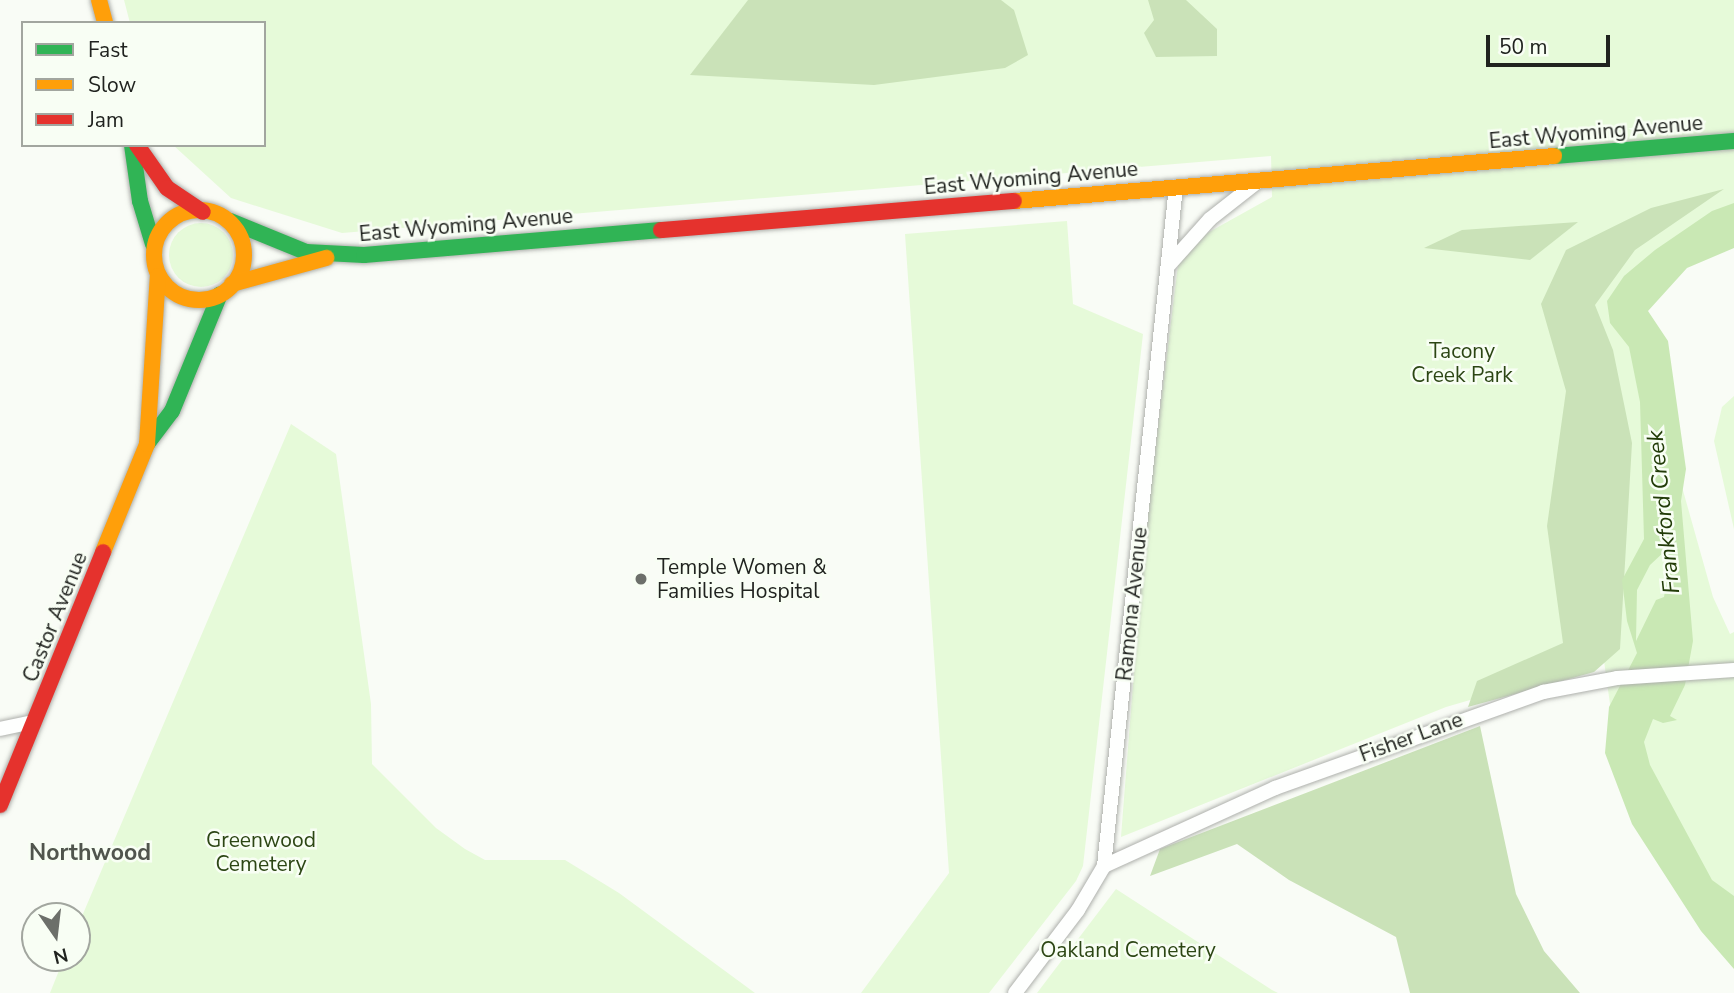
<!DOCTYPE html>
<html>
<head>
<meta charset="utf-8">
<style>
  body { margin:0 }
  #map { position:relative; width:1734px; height:993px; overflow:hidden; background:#f9fcf6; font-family:"Nunito Sans",sans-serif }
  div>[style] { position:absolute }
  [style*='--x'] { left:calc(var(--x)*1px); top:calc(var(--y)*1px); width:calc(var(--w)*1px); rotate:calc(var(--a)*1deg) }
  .green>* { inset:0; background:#e6fad9 }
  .round { border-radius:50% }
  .forest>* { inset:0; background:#cae2b8 }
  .water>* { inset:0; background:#c9e8b4 }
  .roads { filter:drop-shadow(0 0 2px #aeb0ac) drop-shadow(0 0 2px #aeb0ac) }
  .street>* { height:14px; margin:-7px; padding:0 7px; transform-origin:7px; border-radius:7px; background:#fefffe }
  .fast>* { height:16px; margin:-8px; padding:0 8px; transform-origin:8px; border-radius:8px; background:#30b455 }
  .slow>* { height:16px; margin:-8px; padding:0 8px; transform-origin:8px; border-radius:8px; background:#ff9f0a }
  .slow>.ring { margin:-8px; padding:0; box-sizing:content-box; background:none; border:16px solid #ff9f0a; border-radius:50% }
  .jam>* { height:16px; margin:-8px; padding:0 8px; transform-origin:8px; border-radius:8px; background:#e5322d }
  .dots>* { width:19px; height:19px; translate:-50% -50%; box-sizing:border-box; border:4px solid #f8fef4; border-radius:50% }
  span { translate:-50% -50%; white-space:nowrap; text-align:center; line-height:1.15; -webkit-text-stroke:5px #f8fef4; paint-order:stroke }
  .street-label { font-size:21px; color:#20231f }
  .park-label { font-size:21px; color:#2c4614 }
  .poi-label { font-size:21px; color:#20231f }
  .left { translate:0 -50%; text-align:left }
  .water-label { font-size:23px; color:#223c08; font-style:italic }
  .neighbourhood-label { font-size:23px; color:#50554d; font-weight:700 }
  .legend { position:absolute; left:21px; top:21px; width:245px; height:126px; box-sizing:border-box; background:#f8fef4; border:2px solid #a2a69f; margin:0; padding:9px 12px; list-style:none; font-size:21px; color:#20231f }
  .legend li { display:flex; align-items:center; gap:14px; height:35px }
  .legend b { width:35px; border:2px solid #a2a69f }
  .north { position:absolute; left:21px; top:902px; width:70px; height:70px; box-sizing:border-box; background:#f8fef4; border:2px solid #a2a69f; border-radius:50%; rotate:166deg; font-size:19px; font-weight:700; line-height:28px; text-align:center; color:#20231f }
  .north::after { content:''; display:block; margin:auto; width:24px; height:32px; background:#6c6f6a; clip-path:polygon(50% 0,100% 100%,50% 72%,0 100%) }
  .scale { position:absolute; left:1486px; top:35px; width:124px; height:32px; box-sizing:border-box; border:4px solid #20231f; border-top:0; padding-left:9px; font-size:21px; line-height:24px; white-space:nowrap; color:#20231f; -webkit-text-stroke:5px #f8fef4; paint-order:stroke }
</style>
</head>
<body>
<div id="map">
  <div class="green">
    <div style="clip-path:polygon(124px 0,1734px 0,1734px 211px,1633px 313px,1713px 597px,1730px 634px,1734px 632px,1734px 950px,1616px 747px,1604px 661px,1446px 707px,1121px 837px,1145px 531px,1178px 265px,1202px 236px,1272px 197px,1271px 156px,342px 233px,231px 198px,173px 145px,264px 145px,264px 23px,130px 23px)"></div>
    <div style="clip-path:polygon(1067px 221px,1073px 304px,1143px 334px,1083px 866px,1076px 881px,989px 993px,861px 993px,949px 873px,905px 234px)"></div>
    <div class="round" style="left:169px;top:223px;width:64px;height:64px"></div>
    <div style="clip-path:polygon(1734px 396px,1734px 529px,1714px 441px,1722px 407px)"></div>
    <div style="clip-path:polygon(291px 424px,336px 454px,371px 704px,372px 764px,436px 828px,465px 849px,485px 860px,565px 860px,619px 893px,755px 993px,50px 993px,64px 958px,77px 958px,77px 928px)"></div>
    <div style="clip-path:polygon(1116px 889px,1272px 990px,1278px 993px,1037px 993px)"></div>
  </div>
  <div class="forest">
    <div style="clip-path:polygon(748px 0,1001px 0,1014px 10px,1028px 55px,1005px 68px,874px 85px,690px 75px)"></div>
    <div style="clip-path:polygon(1148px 0,1186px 0,1217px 29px,1217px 56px,1156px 57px,1144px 33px,1154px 20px)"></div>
    <div style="clip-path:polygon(1724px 189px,1635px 250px,1595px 305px,1613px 350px,1632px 443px,1620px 649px,1594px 672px,1468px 707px,1477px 681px,1563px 643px,1547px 526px,1566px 391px,1541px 304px,1566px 250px,1651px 208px)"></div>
    <div style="clip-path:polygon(1578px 222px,1530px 260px,1424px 248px,1462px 230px)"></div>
    <div style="clip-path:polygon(1480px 726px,1516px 894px,1544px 951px,1580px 993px,1410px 993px,1396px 937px,1289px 880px,1237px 844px,1150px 876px,1160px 849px)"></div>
  </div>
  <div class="water">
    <div style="clip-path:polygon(evenodd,1734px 203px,1734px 248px,1687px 268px,1648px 311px,1668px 341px,1686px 469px,1681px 501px,1693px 641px,1685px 685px,1670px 716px,1677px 720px,1663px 723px,1653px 719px,1644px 742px,1650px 765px,1712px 880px,1734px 896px,1734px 969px,1701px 931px,1632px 824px,1605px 753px,1609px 707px,1637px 653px,1627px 621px,1622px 580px,1644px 539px,1640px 402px,1629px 347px,1610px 323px,1607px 301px,1624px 276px,1655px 250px,1712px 211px,1734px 203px,1665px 551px,1671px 557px,1664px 597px,1656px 600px,1636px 641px,1637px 590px,1650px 565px,1665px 551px)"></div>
  </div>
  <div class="roads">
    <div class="street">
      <div style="--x:1168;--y:266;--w:63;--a:-48.2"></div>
      <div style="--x:1210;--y:219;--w:60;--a:-38.2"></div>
      <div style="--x:0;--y:729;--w:35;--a:-12"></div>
      <div style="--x:1104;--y:866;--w:188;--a:-24.5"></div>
      <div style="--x:1275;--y:788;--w:285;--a:-19.7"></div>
      <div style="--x:1543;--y:692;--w:75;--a:-10.7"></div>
      <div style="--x:1617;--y:678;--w:117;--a:-3.9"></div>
      <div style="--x:1015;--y:993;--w:104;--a:-52.8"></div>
      <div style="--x:1078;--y:910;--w:51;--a:-59.4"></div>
      <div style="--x:1104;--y:866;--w:683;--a:-83.95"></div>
    </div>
    <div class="fast">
      <div style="--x:132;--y:145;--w:57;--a:81.9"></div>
      <div style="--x:140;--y:201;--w:45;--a:73.2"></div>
      <div style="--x:1554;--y:156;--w:181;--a:-4.8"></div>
      <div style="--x:230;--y:221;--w:82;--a:22.2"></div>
      <div style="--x:306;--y:252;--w:58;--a:3"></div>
      <div style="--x:364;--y:255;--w:298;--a:-4.8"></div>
      <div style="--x:147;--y:444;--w:41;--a:-52.9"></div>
      <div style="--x:172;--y:411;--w:126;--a:-67.7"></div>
    </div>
    <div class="slow">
      <div style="--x:99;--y:0;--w:24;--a:75"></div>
      <div style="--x:1014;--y:201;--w:542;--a:-4.76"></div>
      <div class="ring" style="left:154px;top:210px;width:74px;height:74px"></div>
      <div style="--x:232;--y:284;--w:98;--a:-15.5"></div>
      <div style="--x:103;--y:552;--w:117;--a:-67.8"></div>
      <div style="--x:147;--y:444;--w:168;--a:-86.3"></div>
    </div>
    <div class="jam">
      <div style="--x:137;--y:145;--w:52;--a:55.1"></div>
      <div style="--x:167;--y:188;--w:43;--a:33.7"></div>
      <div style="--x:661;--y:230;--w:354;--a:-4.7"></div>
      <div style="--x:0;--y:805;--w:273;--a:-67.8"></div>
    </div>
  </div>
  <div class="dots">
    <div style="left:641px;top:579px;background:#6c6f6a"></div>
  </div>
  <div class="street-label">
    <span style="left:1596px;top:132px;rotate:-5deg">East Wyoming Avenue</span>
    <span style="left:1031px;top:178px;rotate:-5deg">East Wyoming Avenue</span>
    <span style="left:466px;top:225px;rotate:-5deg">East Wyoming Avenue</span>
    <span style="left:1132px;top:604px;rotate:-84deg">Ramona Avenue</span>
    <span style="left:55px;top:617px;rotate:-68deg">Castor Avenue</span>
    <span style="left:1411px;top:737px;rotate:-20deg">Fisher Lane</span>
  </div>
  <div class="park-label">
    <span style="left:1462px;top:363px">Tacony<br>Creek Park</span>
    <span style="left:261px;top:852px">Greenwood<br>Cemetery</span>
    <span style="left:1128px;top:950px">Oakland Cemetery</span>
  </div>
  <div class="poi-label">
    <span class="left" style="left:657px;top:579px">Temple Women &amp;<br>Families Hospital</span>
  </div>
  <div class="water-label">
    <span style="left:1664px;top:512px;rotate:-96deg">Frankford Creek</span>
  </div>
  <div class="neighbourhood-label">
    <span style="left:90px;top:853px">Northwood</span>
  </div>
  <ul class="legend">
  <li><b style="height:9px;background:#30b455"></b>Fast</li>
  <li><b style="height:9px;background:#ff9f0a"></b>Slow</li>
  <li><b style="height:9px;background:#e5322d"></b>Jam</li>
  </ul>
  <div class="north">N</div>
  <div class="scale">50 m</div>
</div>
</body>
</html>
